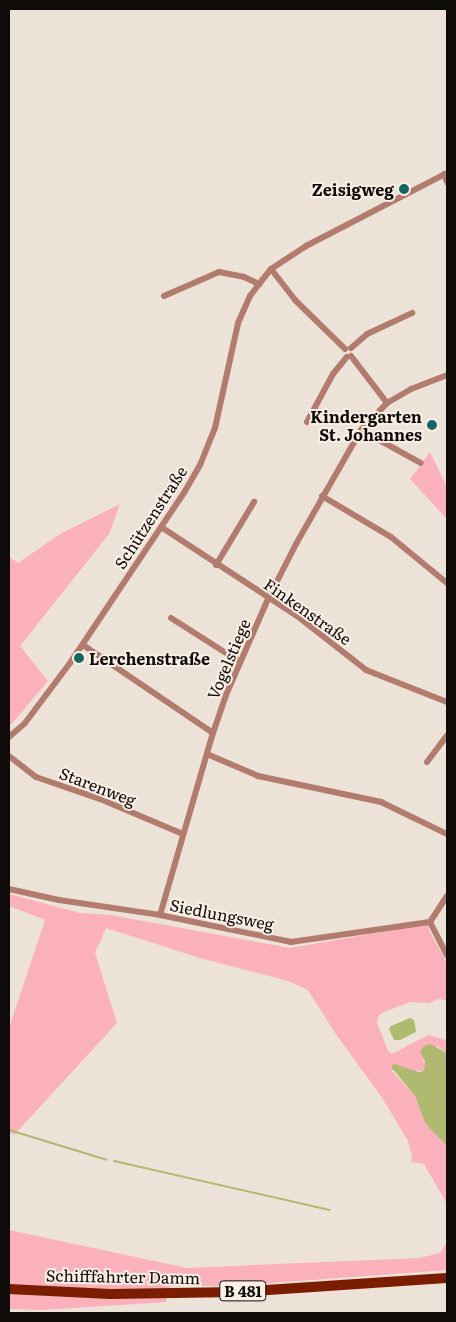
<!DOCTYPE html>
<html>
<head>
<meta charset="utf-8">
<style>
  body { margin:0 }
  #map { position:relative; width:456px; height:1322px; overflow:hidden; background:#ede2d8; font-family:Literata,serif }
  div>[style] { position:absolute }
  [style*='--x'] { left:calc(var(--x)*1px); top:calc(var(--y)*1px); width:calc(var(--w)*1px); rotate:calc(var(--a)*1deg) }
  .green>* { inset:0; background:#fab1bb }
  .water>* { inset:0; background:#b0b970 }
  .stream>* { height:2px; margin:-1px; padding:0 1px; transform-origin:1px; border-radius:1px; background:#b0b970 }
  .minor>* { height:6px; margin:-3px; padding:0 3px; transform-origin:3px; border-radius:3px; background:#b17c6d }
  .primary>* { height:10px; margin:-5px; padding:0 5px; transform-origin:5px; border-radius:5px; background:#7b1d00 }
  .dots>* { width:14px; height:14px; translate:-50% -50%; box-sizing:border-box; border:2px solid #faefe6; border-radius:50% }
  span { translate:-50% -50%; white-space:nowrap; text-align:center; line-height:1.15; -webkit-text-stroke:4px #faefe6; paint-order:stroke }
  .shield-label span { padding:1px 4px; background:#faefe6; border:1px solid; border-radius:4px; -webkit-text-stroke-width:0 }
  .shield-label { font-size:15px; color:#0f0b08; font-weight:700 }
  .poi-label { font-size:16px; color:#0f0b08; font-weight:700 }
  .right { translate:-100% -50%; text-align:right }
  .left { translate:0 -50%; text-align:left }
  .street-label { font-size:16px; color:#0f0b08 }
  .frame { position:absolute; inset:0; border:10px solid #0f0b08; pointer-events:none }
</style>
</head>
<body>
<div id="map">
  <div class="green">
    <div style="clip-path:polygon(430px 452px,447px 487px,447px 515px,445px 517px,410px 479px)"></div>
    <div style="clip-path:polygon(120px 504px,109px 534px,20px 646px,48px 681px,9px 727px,9px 557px,18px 563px,60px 534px)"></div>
    <div style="clip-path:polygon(9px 894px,80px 913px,111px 915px,290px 948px,428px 924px,430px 932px,447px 963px,447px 1001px,439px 999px,429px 1003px,411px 1002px,386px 1011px,379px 1015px,377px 1022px,388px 1051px,392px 1054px,428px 1035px,447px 1040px,447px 1053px,437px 1046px,422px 1057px,427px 1068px,425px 1071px,391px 1070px,415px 1096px,425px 1123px,447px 1146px,447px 1204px,424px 1164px,411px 1162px,412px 1156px,408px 1141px,383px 1099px,335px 1033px,308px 990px,288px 981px,200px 958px,106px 928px,95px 953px,117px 1023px,14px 1135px,9px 1132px,9px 1028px,45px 920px,9px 906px)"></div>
    <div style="clip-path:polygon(9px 1230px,187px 1268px,419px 1258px,440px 1253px,447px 1242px,447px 1270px,231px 1286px,170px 1286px,166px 1302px,44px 1310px,9px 1309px)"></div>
  </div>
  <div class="water">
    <div style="clip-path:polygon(410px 1018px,414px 1020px,416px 1032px,400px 1040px,394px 1040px,389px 1029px,391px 1026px)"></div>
    <div style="clip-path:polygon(430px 1044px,447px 1053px,447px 1146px,425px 1123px,415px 1096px,391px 1067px,394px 1064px,419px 1072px,424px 1071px,425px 1062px,420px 1051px,424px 1046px)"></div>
  </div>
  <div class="stream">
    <div style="--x:9;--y:1130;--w:102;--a:17"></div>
    <div style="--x:114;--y:1161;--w:221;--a:12.8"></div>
  </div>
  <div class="minor">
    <div style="--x:444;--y:174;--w:9;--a:69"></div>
    <div style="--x:271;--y:269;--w:39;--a:52"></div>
    <div style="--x:295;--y:300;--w:70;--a:44.4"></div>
    <div style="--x:164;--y:296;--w:60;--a:-23.6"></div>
    <div style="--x:219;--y:272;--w:25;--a:11"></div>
    <div style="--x:244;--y:277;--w:17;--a:25"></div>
    <div style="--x:351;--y:348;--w:21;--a:-41"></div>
    <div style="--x:367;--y:334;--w:50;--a:-25"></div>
    <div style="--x:351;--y:356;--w:59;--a:52.5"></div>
    <div style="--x:307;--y:422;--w:55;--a:-61.6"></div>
    <div style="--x:333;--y:374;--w:22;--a:-51"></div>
    <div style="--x:361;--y:430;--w:68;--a:28.8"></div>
    <div style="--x:322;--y:496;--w:80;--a:30.7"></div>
    <div style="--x:391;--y:537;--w:72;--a:39.4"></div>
    <div style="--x:161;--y:527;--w:163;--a:33.2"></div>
    <div style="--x:297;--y:616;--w:88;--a:38"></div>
    <div style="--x:366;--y:670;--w:87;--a:21.6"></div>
    <div style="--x:216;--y:565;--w:74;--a:-58.9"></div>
    <div style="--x:171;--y:618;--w:82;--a:32.5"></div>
    <div style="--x:83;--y:645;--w:157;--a:34.1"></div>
    <div style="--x:9;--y:737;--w:21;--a:-41"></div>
    <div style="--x:25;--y:723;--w:75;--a:-53.1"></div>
    <div style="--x:70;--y:663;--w:207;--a:-56.2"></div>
    <div style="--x:185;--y:491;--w:30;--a:-60"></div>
    <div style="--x:200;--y:465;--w:40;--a:-68"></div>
    <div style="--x:215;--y:428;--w:107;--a:-77.6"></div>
    <div style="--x:238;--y:323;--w:30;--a:-66"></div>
    <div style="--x:250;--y:296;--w:15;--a:-53"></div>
    <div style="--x:259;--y:284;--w:19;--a:-51"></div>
    <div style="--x:271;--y:269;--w:42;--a:-33.3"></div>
    <div style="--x:306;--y:246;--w:159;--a:-27.4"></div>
    <div style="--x:207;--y:754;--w:56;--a:23.3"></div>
    <div style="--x:258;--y:776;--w:126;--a:11.9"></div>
    <div style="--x:381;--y:802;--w:73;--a:25.9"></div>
    <div style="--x:9;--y:756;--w:34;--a:38"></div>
    <div style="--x:36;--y:777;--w:68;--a:19"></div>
    <div style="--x:100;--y:799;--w:90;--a:22.9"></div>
    <div style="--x:427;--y:762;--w:34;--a:-53"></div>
    <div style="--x:9;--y:889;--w:51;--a:12.4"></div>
    <div style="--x:59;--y:900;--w:102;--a:8.4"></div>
    <div style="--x:160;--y:915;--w:134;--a:11.6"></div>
    <div style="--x:291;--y:942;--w:140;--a:-8.2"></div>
    <div style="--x:160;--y:915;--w:190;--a:-73.8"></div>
    <div style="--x:213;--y:733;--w:40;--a:-71.1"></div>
    <div style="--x:226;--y:695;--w:105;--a:-66.4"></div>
    <div style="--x:268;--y:599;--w:62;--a:-63"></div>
    <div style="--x:296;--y:544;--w:131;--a:-60.3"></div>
    <div style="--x:361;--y:430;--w:37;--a:-46"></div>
    <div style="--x:387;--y:403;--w:28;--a:-30"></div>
    <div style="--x:411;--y:389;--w:39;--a:-21"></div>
    <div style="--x:430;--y:922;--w:37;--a:63"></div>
    <div style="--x:430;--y:922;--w:31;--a:-57"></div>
  </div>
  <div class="primary">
    <div style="--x:9;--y:1289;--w:101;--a:2.8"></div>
    <div style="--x:110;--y:1294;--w:127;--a:-0.9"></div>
    <div style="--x:237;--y:1292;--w:210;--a:-3.8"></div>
  </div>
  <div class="dots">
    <div style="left:404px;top:189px;background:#186664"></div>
    <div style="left:432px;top:425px;background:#186664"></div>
    <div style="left:79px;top:658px;background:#186664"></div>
  </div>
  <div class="shield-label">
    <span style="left:243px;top:1291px">B 481</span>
  </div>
  <div class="poi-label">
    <span class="right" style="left:394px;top:189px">Zeisigweg</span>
    <span class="right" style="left:422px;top:425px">Kindergarten<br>St. Johannes</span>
    <span class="left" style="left:89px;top:658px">Lerchenstraße</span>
  </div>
  <div class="street-label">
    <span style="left:150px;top:517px;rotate:-57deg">Schützenstraße</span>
    <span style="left:308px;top:611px;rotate:35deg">Finkenstraße</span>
    <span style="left:228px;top:659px;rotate:-67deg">Vogelstiege</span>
    <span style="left:98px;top:786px;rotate:21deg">Starenweg</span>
    <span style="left:222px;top:914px;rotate:11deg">Siedlungsweg</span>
    <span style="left:123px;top:1276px;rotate:1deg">Schifffahrter Damm</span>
  </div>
  <div class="frame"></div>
</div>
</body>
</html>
